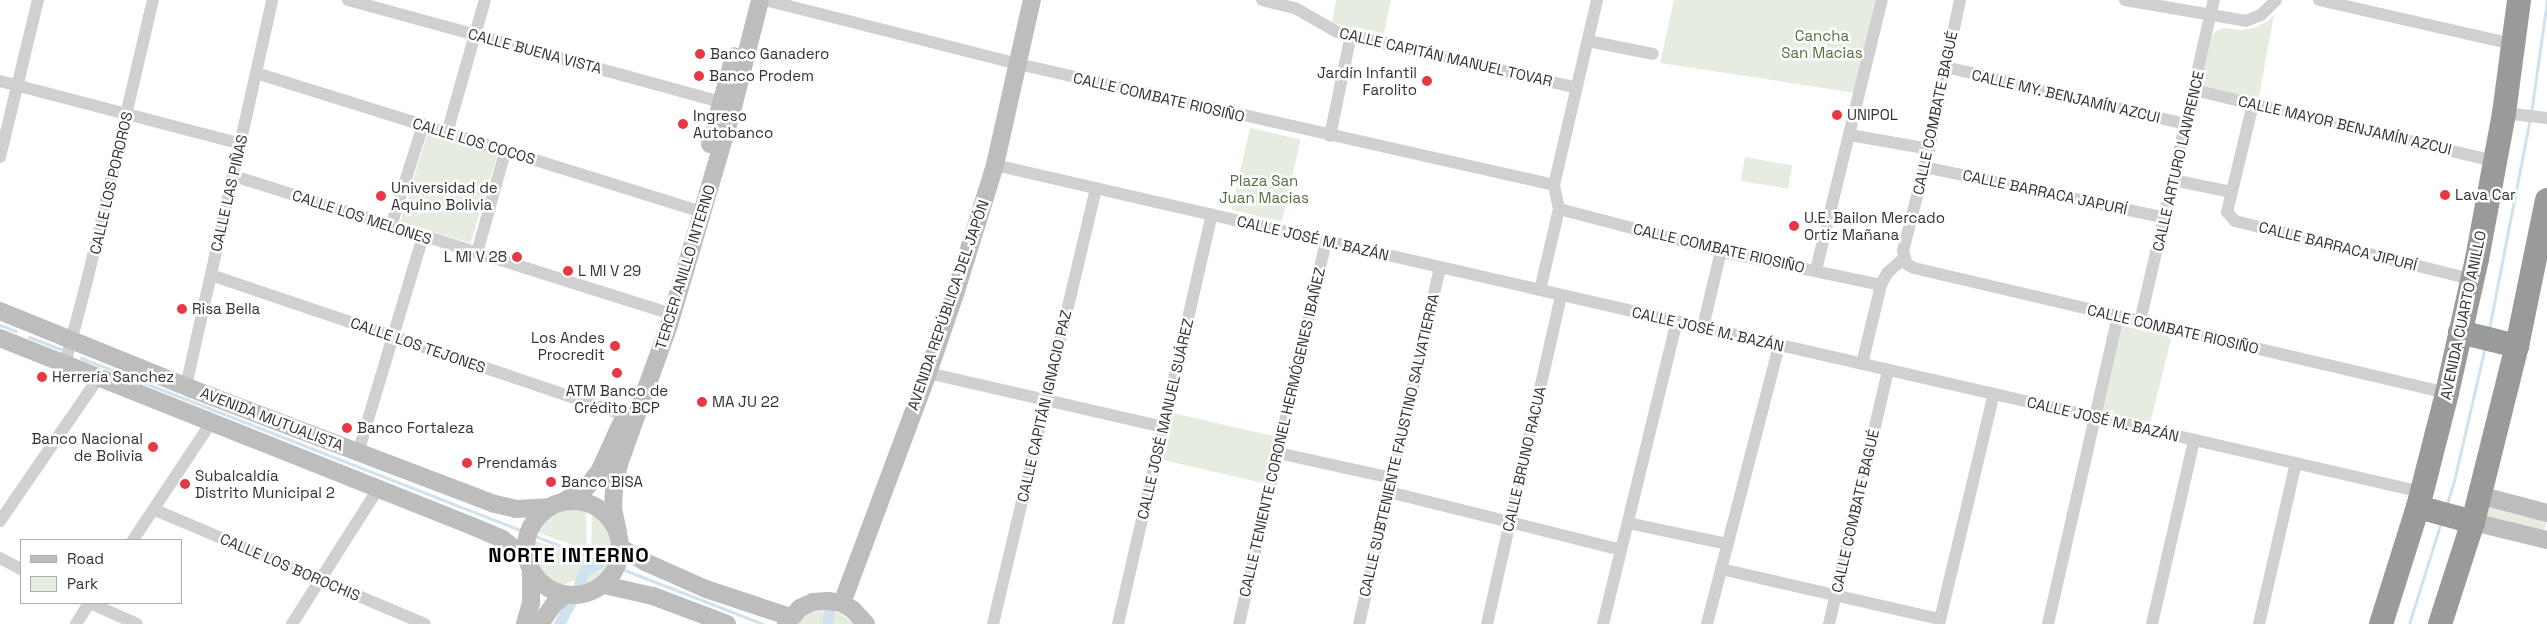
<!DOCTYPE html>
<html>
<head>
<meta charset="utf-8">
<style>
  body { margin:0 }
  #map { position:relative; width:2547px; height:624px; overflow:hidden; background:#fff; font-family:"Space Grotesk",sans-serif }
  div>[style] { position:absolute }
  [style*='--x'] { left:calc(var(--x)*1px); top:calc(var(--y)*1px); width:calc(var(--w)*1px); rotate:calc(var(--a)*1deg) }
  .green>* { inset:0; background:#e6ecdf; transform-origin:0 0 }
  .stream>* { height:3px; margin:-1.5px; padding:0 1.5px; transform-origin:1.5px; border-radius:1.5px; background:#cfe2ee }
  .canal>* { height:11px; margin:-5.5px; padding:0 5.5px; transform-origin:5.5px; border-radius:5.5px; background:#cfe2ee }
  .street>* { height:12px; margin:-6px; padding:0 6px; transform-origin:6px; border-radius:6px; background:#d0d0d0 }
  .secondary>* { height:18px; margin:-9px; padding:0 9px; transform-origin:9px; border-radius:9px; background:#bdbdbd }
  .secondary>.ring { margin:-9px; padding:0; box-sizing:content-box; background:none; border:18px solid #bdbdbd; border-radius:50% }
  .highway>* { height:24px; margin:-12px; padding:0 12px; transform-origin:12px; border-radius:12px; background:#9a9a9a }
  .dots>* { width:14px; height:14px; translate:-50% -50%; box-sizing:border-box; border:2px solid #fff; border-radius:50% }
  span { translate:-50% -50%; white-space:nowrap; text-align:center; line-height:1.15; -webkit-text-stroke:5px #fff; paint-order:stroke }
  .park-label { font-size:15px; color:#56703f }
  .street-label { font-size:15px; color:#333 }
  .poi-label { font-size:15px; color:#333 }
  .left { translate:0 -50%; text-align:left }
  .right { translate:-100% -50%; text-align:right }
  .district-label { font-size:20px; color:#000; font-weight:700; letter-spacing:1px }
  .legend { position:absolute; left:20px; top:539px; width:162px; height:65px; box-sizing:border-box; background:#fff; border:1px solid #adadad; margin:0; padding:6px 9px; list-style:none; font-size:15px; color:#333 }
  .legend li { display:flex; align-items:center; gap:10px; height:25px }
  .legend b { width:25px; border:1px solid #adadad }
</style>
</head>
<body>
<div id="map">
  <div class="green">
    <div style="clip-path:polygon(1336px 0,1391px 0,1384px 33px,1332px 23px)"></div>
    <div style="clip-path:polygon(1674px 0,1875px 0,1856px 93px,1660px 63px)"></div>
    <div style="clip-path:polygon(2274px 14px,2258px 102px,2200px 86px,2212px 36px,2216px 31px,2224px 28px,2241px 30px,2254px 28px,2268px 21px)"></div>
    <div style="left:1250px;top:128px;width:52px;height:84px;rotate:13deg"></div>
    <div style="left:428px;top:132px;width:73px;height:94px;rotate:17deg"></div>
    <div style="left:1745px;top:157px;width:48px;height:24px;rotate:10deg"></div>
    <div style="left:2120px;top:325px;width:53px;height:89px;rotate:14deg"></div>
    <div style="left:1173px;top:413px;width:105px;height:48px;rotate:13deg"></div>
    <div style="left:2485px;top:503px;width:64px;height:16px;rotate:14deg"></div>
    <div style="clip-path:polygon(566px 508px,586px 511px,587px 550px,536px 532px,546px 518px)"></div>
    <div style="clip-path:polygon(592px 515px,602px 522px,610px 535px,613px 559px,591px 550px)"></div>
    <div style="clip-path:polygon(534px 540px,595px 562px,586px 565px,576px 580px,559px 586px,542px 577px,537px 569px,534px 559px)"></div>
    <div style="clip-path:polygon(600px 565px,609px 568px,605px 575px,595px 584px,580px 590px,588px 572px)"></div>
    <div style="clip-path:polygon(829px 611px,840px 613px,854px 624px,793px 624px,812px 612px)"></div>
  </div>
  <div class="stream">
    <div style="--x:2531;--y:113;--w:114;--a:-81.9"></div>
    <div style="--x:0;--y:325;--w:17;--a:21"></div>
    <div style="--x:2489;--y:329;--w:214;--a:-79"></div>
    <div style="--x:29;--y:337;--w:36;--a:21"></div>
    <div style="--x:81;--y:358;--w:475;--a:21.4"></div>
    <div style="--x:2446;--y:507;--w:27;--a:-73"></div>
    <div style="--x:2454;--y:481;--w:138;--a:-77"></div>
    <div style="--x:535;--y:536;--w:80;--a:21.1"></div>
    <div style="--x:622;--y:569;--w:151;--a:21.3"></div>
    <div style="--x:2409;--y:624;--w:107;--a:-72.6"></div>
  </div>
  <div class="canal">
    <div style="--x:577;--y:590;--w:20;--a:-70"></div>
    <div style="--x:584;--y:571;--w:20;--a:-30"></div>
    <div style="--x:559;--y:624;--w:26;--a:-62"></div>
    <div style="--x:827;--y:624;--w:12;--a:-81"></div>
  </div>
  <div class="street">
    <div style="--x:348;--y:0;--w:387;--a:15.3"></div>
    <div style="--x:765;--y:0;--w:261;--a:14.2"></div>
    <div style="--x:1018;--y:64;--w:549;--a:12.72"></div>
    <div style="--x:1262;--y:0;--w:34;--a:14"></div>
    <div style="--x:1295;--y:8;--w:48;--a:29.7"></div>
    <div style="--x:1337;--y:32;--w:246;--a:13.1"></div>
    <div style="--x:1960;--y:0;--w:152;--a:101.8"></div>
    <div style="--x:1929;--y:149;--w:105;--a:104.3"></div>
    <div style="--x:1903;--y:251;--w:14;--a:73"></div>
    <div style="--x:1907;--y:264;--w:8;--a:30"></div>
    <div style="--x:1914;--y:268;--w:547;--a:13.2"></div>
    <div style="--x:2125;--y:0;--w:123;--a:9.8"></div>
    <div style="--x:2246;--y:21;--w:16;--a:-22"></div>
    <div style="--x:2261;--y:15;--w:21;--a:-45"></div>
    <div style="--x:2319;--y:0;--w:199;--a:12.8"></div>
    <div style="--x:1588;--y:41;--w:66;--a:11.3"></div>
    <div style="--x:1946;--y:67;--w:246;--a:13.4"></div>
    <div style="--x:256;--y:73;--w:457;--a:17.3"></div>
    <div style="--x:0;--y:81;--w:249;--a:14.6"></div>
    <div style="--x:2194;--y:90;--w:309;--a:13.3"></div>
    <div style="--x:2253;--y:104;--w:111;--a:103.5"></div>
    <div style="--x:2227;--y:212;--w:12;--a:48"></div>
    <div style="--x:2235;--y:221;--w:244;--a:13.8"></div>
    <div style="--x:2504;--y:113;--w:43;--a:6.6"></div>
    <div style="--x:447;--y:133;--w:138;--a:-74.1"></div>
    <div style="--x:1850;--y:135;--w:80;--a:10"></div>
    <div style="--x:1330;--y:136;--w:103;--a:-78.3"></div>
    <div style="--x:0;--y:157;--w:162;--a:-76.4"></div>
    <div style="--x:995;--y:165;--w:1464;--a:12.91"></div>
    <div style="--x:1924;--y:167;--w:246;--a:11.9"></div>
    <div style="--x:234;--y:176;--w:448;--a:17.5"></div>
    <div style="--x:2173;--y:180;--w:59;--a:11.7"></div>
    <div style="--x:1559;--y:209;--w:175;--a:14.6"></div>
    <div style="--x:1728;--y:253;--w:156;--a:11.8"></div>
    <div style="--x:391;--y:226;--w:106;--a:-72.4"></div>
    <div style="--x:477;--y:253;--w:105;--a:-74.5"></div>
    <div style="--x:1816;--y:270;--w:278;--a:-76.3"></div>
    <div style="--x:211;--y:275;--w:436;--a:18.7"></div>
    <div style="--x:1540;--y:290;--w:83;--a:-76.8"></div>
    <div style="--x:1559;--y:209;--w:25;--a:-102"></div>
    <div style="--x:1554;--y:185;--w:190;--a:-76.9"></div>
    <div style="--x:2140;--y:322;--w:330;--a:-77.1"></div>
    <div style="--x:1703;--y:327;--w:78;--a:-76.7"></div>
    <div style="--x:65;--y:364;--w:86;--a:-75.2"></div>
    <div style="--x:87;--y:281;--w:289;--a:-76.8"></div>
    <div style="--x:1862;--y:364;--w:81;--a:-76.5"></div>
    <div style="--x:1881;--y:285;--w:13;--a:-63"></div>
    <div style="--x:1887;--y:273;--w:23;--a:-41"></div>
    <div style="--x:928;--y:373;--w:241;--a:12.9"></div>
    <div style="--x:186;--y:386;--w:395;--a:-77.4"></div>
    <div style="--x:358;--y:453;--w:227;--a:-73.3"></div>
    <div style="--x:1278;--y:453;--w:117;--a:12.4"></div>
    <div style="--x:1389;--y:492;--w:239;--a:14"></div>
    <div style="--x:155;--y:510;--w:293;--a:22.9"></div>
    <div style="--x:0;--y:521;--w:175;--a:-55.5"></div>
    <div style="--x:1628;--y:523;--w:102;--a:11.9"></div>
    <div style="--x:133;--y:540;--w:139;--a:-56.4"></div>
    <div style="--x:0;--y:558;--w:24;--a:28"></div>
    <div style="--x:1721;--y:569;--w:225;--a:12.9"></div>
    <div style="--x:90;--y:603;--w:51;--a:24.1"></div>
    <div style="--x:76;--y:624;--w:25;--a:-58"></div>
    <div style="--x:292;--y:624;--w:160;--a:-57.5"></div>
    <div style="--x:993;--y:624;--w:448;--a:-76.7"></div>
    <div style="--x:1118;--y:624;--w:420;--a:-77.1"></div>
    <div style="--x:1239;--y:624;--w:393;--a:-77.2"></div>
    <div style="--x:1359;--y:624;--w:366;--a:-77.2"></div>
    <div style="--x:1487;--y:624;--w:337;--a:-77.3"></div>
    <div style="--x:1603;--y:624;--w:312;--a:-76.3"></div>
    <div style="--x:1707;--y:624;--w:288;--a:-75.5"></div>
    <div style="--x:1829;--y:624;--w:261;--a:-76.9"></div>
    <div style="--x:1939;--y:624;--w:236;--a:-76.6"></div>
    <div style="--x:2048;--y:624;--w:315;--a:-77.2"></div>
    <div style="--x:2152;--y:624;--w:189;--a:-77.1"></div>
    <div style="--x:2259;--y:624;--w:165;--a:-77.1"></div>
  </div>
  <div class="secondary">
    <div style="--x:710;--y:144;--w:91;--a:-74.7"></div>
    <div style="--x:0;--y:311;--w:207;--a:22.1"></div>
    <div style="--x:192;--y:389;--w:324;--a:20.8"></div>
    <div style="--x:495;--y:504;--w:22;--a:13"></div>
    <div style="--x:516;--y:509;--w:33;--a:-3"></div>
    <div style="--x:0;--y:338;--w:508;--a:21.72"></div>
    <div style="--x:472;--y:526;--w:33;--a:23"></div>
    <div style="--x:502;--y:539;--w:31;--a:37"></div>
    <div style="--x:2479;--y:495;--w:70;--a:14.8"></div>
    <div style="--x:564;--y:501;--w:24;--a:-30"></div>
    <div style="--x:585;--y:489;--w:22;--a:-51"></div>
    <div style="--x:599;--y:472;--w:53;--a:-65.4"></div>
    <div class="ring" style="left:526px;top:501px;width:76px;height:76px"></div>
    <div style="--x:2473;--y:522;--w:76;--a:13.7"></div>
    <div style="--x:618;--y:532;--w:25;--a:-102"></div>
    <div style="--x:613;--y:508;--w:19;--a:-87"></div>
    <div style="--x:614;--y:489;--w:25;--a:-79"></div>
    <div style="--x:619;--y:464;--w:148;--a:-70.2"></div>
    <div style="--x:669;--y:325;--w:223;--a:-73.6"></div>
    <div style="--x:732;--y:111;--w:114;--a:-75.8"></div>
    <div style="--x:621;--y:548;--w:28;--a:30"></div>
    <div style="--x:645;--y:562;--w:67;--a:23.9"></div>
    <div style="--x:706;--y:589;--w:89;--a:18.4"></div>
    <div style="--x:604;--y:585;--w:50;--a:12.7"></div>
    <div style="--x:653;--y:596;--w:79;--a:20.7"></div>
    <div style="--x:842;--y:603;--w:246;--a:-69.5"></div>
    <div style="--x:928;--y:373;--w:87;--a:-71.1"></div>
    <div style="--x:956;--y:291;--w:132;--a:-72.8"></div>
    <div style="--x:995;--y:165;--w:169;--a:-77.4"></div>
    <div style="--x:525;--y:624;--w:22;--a:-74"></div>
    <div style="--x:531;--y:603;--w:33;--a:-90"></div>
    <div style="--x:540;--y:624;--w:24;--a:-55"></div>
    <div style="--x:554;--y:604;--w:14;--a:-39"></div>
    <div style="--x:786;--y:624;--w:21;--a:-49"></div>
    <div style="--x:800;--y:608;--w:14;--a:-25"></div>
    <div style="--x:813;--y:602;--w:15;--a:-4"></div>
    <div style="--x:828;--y:601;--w:14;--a:8"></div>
    <div style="--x:842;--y:603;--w:13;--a:32"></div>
    <div style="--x:853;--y:610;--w:19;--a:47"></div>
  </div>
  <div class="highway">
    <div style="--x:2460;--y:332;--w:59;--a:13.8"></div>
    <div style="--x:2418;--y:507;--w:57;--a:15.3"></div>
    <div style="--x:2381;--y:624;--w:123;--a:-72.5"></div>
    <div style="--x:2418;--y:507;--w:118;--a:-75.7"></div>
    <div style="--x:2447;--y:393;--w:137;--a:-77.4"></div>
    <div style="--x:2477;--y:259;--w:148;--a:-79.5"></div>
    <div style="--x:2504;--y:113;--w:114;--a:-82.4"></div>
    <div style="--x:2440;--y:624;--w:107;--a:-72.1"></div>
    <div style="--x:2473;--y:522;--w:181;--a:-76"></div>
    <div style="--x:2517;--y:346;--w:149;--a:-78.4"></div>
  </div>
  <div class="dots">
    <div style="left:700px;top:54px;background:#e63946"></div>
    <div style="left:699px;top:76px;background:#e63946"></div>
    <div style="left:1427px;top:81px;background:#e63946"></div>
    <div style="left:1837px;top:115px;background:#e63946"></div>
    <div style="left:683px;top:124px;background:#e63946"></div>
    <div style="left:2445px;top:195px;background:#e63946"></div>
    <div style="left:381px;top:196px;background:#e63946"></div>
    <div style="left:1794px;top:226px;background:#e63946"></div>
    <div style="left:517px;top:257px;background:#e63946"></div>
    <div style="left:568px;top:271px;background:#e63946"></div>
    <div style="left:182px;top:309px;background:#e63946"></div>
    <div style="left:615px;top:346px;background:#e63946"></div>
    <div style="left:617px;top:373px;background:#e63946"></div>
    <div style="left:42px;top:377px;background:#e63946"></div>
    <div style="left:702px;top:402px;background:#e63946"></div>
    <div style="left:347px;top:428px;background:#e63946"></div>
    <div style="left:153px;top:447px;background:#e63946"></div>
    <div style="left:467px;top:463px;background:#e63946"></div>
    <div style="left:551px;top:482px;background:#e63946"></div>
    <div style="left:185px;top:484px;background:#e63946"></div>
  </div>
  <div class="park-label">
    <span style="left:1822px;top:44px">Cancha<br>San Macias</span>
    <span style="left:1264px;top:189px">Plaza San<br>Juan Macias</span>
  </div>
  <div class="street-label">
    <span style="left:535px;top:51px;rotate:15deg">CALLE BUENA VISTA</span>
    <span style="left:1446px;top:57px;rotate:13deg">CALLE CAPITÁN MANUEL TOVAR</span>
    <span style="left:2066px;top:96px;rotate:13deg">CALLE MY. BENJAMÍN AZCUI</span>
    <span style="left:1159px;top:97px;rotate:13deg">CALLE COMBATE RIOSIÑO</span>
    <span style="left:1935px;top:113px;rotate:-78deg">CALLE COMBATE BAGUÉ</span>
    <span style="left:2345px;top:125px;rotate:13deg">CALLE MAYOR BENJAMÍN AZCUI</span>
    <span style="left:474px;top:141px;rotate:17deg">CALLE LOS COCOS</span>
    <span style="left:2178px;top:161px;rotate:-77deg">CALLE ARTURO LAWRENCE</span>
    <span style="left:111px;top:183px;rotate:-77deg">CALLE LOS POROROS</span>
    <span style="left:2045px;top:192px;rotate:12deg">CALLE BARRACA JAPURÍ</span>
    <span style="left:229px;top:193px;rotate:-77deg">CALLE LAS PIÑAS</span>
    <span style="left:362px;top:217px;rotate:18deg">CALLE LOS MELONES</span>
    <span style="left:1313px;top:238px;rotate:13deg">CALLE JOSÉ M. BAZÁN</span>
    <span style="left:2338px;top:246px;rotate:14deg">CALLE BARRACA JIPURÍ</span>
    <span style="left:1719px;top:248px;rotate:13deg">CALLE COMBATE RIOSIÑO</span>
    <span style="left:685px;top:267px;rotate:-73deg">TERCER ANILLO INTERNO</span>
    <span style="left:948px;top:305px;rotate:-71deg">AVENIDA REPÚBLICA DEL JAPÓN</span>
    <span style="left:2463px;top:315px;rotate:-78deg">AVENIDA CUARTO ANILLO</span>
    <span style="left:1708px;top:329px;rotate:13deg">CALLE JOSÉ M. BAZÁN</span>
    <span style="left:2173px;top:329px;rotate:13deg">CALLE COMBATE RIOSIÑO</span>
    <span style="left:418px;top:345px;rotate:19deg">CALLE LOS TEJONES</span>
    <span style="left:1044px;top:406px;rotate:-77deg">CALLE CAPITÁN IGNACIO PAZ</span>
    <span style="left:272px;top:419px;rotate:21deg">AVENIDA MUTUALISTA</span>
    <span style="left:1165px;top:419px;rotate:-77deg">CALLE JOSÉ MANUEL SUÁREZ</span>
    <span style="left:2103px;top:419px;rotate:13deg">CALLE JOSÉ M. BAZÁN</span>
    <span style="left:1282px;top:432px;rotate:-77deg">CALLE TENIENTE CORONEL HERMÓGENES IBAÑEZ</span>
    <span style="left:1399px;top:445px;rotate:-77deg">CALLE SUBTENIENTE FAUSTINO SALVATIERRA</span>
    <span style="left:1524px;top:459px;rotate:-77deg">CALLE BRUNO RACUA</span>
    <span style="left:1855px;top:511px;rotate:-77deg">CALLE COMBATE BAGUÉ</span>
    <span style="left:290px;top:567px;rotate:23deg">CALLE LOS BOROCHIS</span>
  </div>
  <div class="poi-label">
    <span class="left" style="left:710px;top:54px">Banco Ganadero</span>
    <span class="right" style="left:1417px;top:81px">Jardín Infantil<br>Farolito</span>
    <span class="left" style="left:709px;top:76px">Banco Prodem</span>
    <span class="left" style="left:693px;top:124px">Ingreso<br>Autobanco</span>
    <span class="left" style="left:1847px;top:115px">UNIPOL</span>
    <span class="left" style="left:391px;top:196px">Universidad de<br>Aquino Bolivia</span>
    <span class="left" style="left:2455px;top:195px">Lava Car</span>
    <span class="left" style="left:1804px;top:226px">U.E. Bailon Mercado<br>Ortiz Mañana</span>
    <span class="right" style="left:507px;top:257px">L MI V 28</span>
    <span class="left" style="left:578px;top:271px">L MI V 29</span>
    <span class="left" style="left:192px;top:309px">Risa Bella</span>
    <span class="right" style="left:605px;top:346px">Los Andes<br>Procredit</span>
    <span class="left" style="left:52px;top:377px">Herrería Sanchez</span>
    <span style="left:617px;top:399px">ATM Banco de<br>Crédito BCP</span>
    <span class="left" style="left:712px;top:402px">MA JU 22</span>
    <span class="left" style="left:357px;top:428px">Banco Fortaleza</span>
    <span class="right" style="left:143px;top:447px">Banco Nacional<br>de Bolivia</span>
    <span class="left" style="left:477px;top:463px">Prendamás</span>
    <span class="left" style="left:195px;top:484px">Subalcaldía<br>Distrito Municipal 2</span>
    <span class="left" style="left:561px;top:482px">Banco BISA</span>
  </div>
  <div class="district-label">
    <span style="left:569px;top:555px">NORTE INTERNO</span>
  </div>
  <ul class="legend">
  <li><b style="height:6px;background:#bdbdbd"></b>Road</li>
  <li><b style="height:14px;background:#e6ecdf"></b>Park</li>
  </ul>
</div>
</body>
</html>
